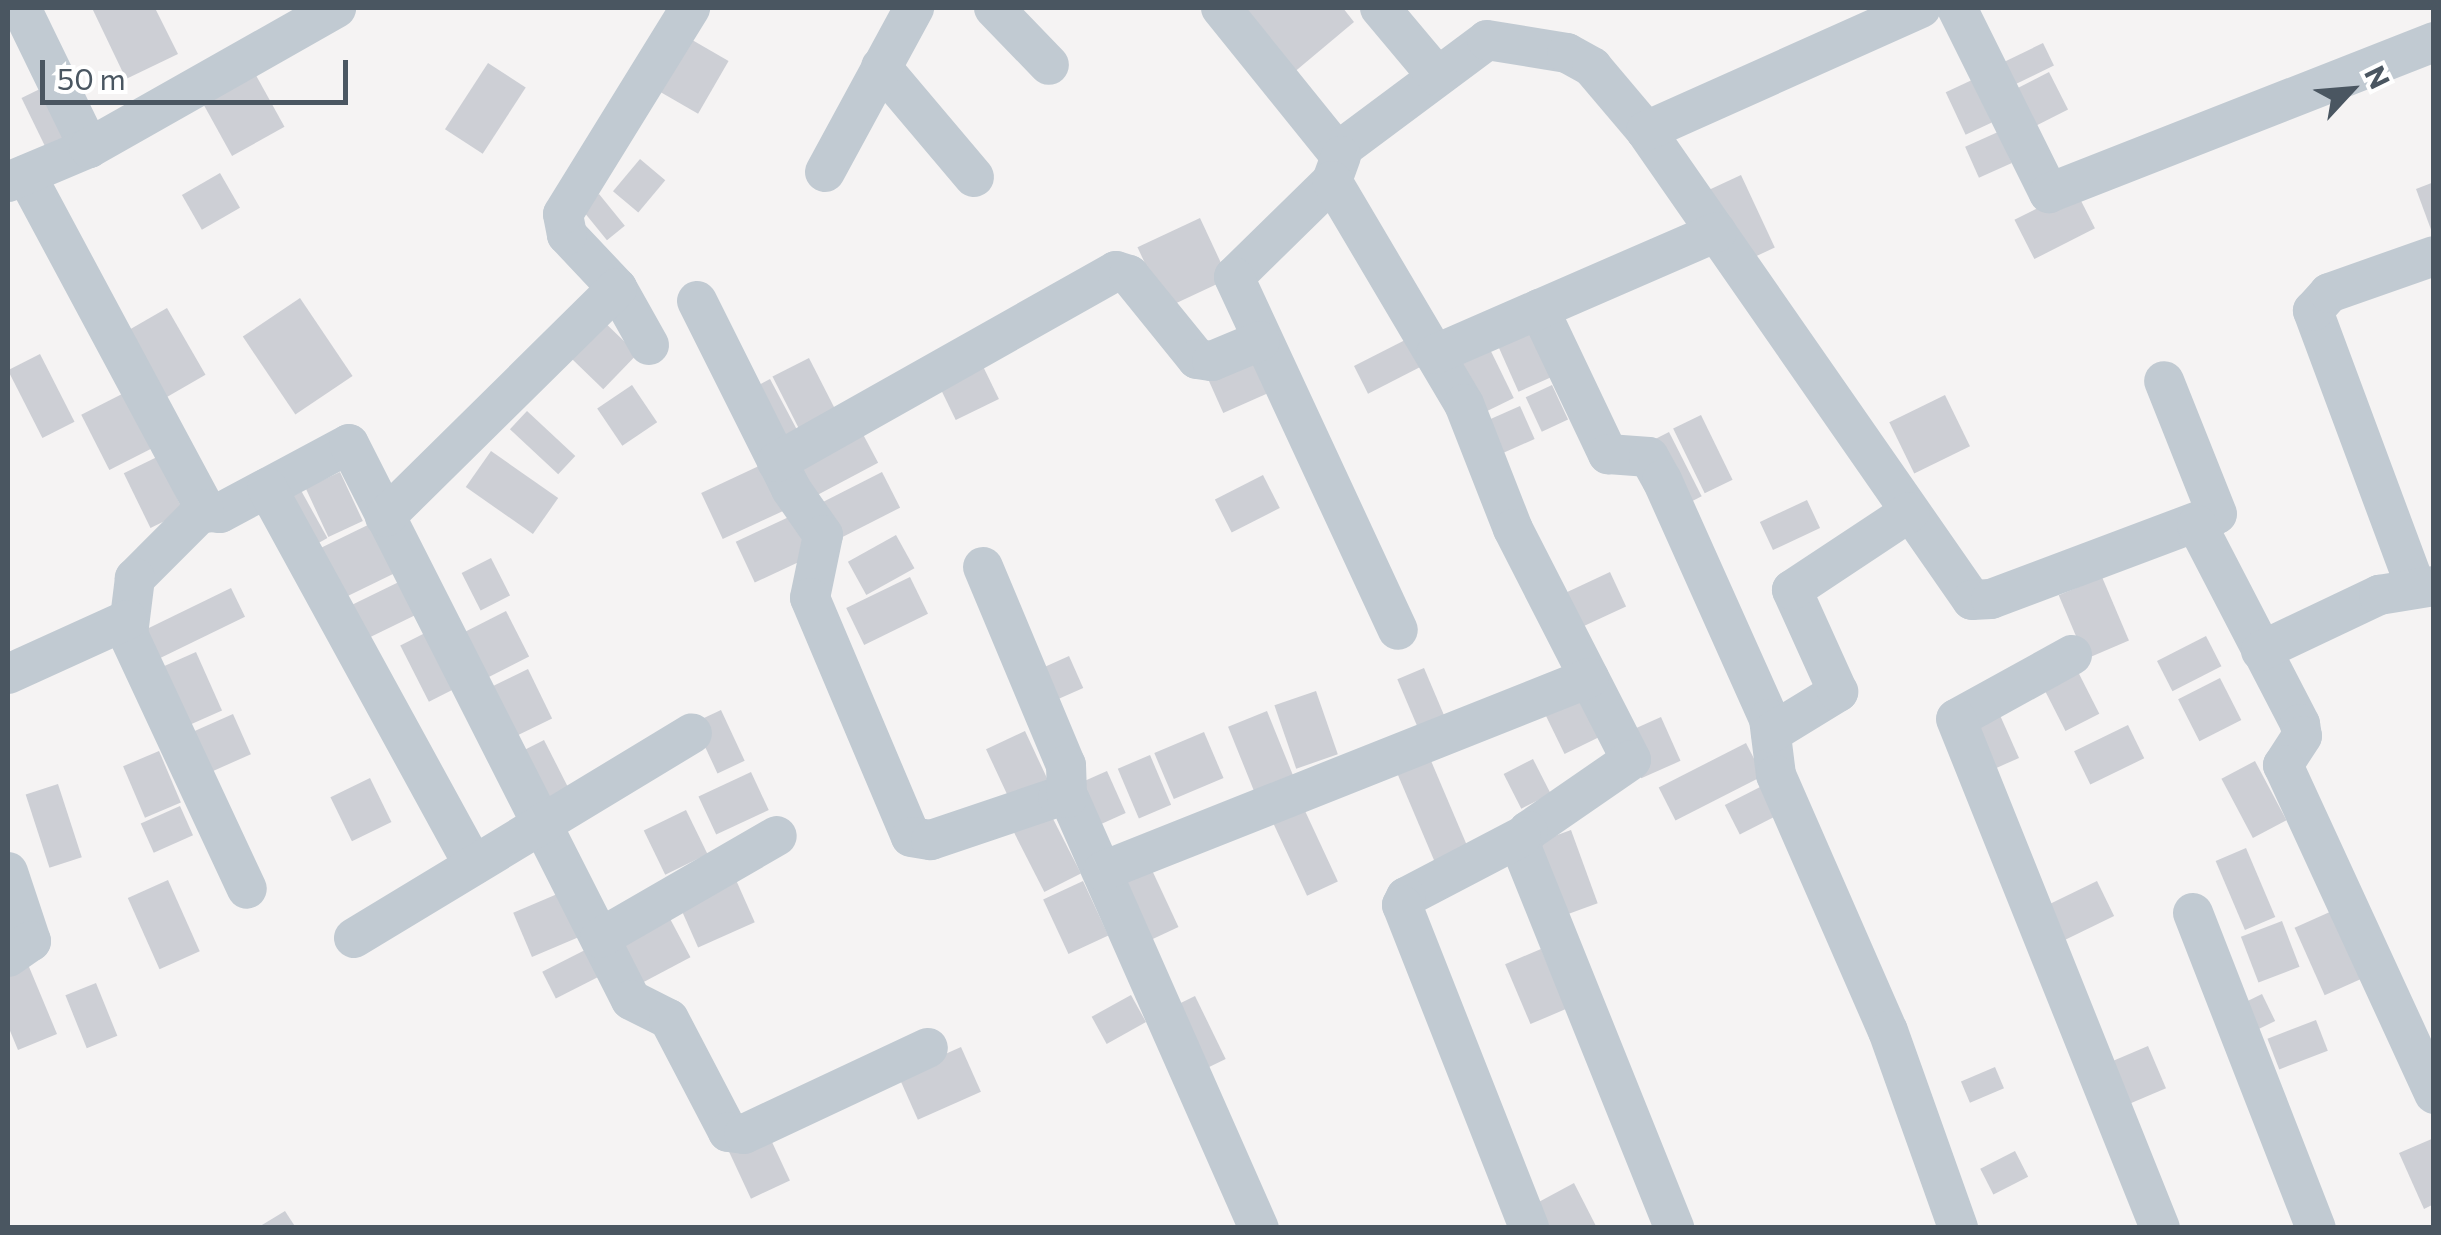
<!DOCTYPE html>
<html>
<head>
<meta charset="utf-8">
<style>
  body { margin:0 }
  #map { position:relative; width:2441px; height:1235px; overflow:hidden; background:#f5f3f3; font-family:Commissioner,sans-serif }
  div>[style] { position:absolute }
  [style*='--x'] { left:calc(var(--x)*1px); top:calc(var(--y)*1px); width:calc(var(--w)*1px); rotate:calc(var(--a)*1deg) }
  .building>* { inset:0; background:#cdcfd5; transform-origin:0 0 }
  .minor>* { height:40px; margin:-20px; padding:0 20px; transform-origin:20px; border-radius:20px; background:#c1cad2 }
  span { translate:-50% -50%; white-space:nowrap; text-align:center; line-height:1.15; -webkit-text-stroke:8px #fff; paint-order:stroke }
  .frame { position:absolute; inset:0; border:10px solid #4a5661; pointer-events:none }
  .north { position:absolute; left:2301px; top:40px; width:100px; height:100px; -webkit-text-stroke:8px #fff; paint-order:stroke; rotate:64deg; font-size:28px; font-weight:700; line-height:40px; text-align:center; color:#4a5661 }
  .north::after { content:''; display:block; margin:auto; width:35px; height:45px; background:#4a5661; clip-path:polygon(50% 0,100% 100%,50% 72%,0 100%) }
  .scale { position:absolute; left:40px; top:60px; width:308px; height:45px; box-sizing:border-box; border:5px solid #4a5661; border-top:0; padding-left:12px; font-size:30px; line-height:35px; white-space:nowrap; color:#4a5661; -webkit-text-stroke:8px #fff; paint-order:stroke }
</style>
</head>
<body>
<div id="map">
  <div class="building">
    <div style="clip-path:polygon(92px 8px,155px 8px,178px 54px,126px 79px)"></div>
    <div style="clip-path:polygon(1248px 8px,1343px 8px,1354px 22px,1286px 79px,1235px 18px)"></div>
    <div style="left:687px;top:37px;width:48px;height:61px;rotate:30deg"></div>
    <div style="left:2043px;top:43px;width:25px;height:55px;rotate:64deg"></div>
    <div style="left:488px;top:63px;width:45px;height:79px;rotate:33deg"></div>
    <div style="left:253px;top:70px;width:65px;height:60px;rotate:61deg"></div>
    <div style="left:2049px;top:72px;width:42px;height:46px;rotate:63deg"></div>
    <div style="left:1972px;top:80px;width:47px;height:29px;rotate:65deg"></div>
    <div style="left:44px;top:87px;width:55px;height:25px;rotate:64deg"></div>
    <div style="left:1998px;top:132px;width:34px;height:36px;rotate:66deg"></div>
    <div style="left:640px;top:159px;width:33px;height:42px;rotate:40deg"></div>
    <div style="left:220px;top:173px;width:40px;height:44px;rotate:60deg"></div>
    <div style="left:1741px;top:175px;width:80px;height:38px;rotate:65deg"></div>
    <div style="clip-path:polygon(2434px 182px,2434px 235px,2433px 235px,2416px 189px)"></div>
    <div style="left:2075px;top:189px;width:44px;height:68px;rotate:63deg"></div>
    <div style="left:599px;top:194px;width:41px;height:23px;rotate:51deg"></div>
    <div style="left:1200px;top:218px;width:67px;height:69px;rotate:65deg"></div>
    <div style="left:300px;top:298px;width:94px;height:69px;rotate:56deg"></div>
    <div style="left:167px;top:308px;width:77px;height:47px;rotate:60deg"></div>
    <div style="left:597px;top:315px;width:56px;height:49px;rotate:44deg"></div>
    <div style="left:1529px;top:317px;width:64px;height:40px;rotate:66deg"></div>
    <div style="left:1411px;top:337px;width:31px;height:64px;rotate:63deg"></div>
    <div style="left:1484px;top:337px;width:68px;height:45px;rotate:64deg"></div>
    <div style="left:1249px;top:348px;width:49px;height:50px;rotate:66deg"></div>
    <div style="left:40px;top:354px;width:76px;height:36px;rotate:63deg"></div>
    <div style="left:977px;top:354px;width:50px;height:48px;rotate:64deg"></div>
    <div style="left:809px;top:358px;width:66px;height:41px;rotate:63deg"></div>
    <div style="left:770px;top:379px;width:64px;height:30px;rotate:62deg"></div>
    <div style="left:632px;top:385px;width:45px;height:42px;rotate:56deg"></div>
    <div style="left:1552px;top:385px;width:38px;height:29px;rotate:65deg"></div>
    <div style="left:124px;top:393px;width:62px;height:48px;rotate:63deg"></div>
    <div style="left:1945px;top:395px;width:57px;height:62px;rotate:64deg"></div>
    <div style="left:1520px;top:406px;width:36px;height:47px;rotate:66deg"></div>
    <div style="left:527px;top:411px;width:66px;height:25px;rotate:43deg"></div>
    <div style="left:1701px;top:415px;width:72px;height:31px;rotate:64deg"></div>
    <div style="left:857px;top:423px;width:45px;height:87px;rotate:62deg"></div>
    <div style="left:1669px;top:432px;width:72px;height:27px;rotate:63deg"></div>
    <div style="left:491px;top:451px;width:82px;height:44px;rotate:35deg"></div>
    <div style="left:157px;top:457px;width:61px;height:37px;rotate:64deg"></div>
    <div style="left:761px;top:465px;width:51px;height:66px;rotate:65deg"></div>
    <div style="left:340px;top:472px;width:54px;height:38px;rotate:65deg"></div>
    <div style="left:882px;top:472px;width:40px;height:79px;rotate:63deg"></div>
    <div style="left:1263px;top:475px;width:37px;height:54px;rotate:63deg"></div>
    <div style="left:293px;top:476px;width:71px;height:26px;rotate:61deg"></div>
    <div style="left:1807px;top:500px;width:31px;height:52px;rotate:65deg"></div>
    <div style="left:791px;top:516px;width:45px;height:61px;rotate:65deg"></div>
    <div style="left:374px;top:522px;width:55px;height:68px;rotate:64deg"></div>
    <div style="left:896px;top:535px;width:38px;height:55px;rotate:61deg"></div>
    <div style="left:491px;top:558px;width:42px;height:33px;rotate:63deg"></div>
    <div style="left:1610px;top:572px;width:38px;height:56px;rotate:65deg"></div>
    <div style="left:910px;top:577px;width:41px;height:71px;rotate:64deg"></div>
    <div style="left:2102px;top:577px;width:69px;height:47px;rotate:67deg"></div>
    <div style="left:407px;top:578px;width:37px;height:73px;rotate:64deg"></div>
    <div style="left:231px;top:588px;width:32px;height:112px;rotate:64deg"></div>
    <div style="left:506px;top:611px;width:51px;height:53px;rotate:63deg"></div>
    <div style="left:427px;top:632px;width:63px;height:30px;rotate:63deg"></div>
    <div style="left:2206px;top:636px;width:34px;height:55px;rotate:63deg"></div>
    <div style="left:196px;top:652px;width:64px;height:42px;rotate:66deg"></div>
    <div style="left:1069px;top:656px;width:35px;height:36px;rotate:66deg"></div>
    <div style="left:2073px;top:662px;width:58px;height:38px;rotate:63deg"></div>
    <div style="left:1424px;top:668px;width:60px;height:29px;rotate:67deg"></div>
    <div style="left:528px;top:669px;width:55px;height:48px;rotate:64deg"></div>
    <div style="left:2220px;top:678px;width:47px;height:47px;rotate:63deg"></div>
    <div style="left:1580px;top:683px;width:57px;height:45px;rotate:64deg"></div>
    <div style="left:1316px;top:691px;width:67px;height:44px;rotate:71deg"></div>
    <div style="left:1995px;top:704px;width:59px;height:40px;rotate:66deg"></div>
    <div style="left:721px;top:710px;width:56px;height:30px;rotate:65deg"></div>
    <div style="left:1267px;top:711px;width:79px;height:42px;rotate:68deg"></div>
    <div style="left:233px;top:714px;width:44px;height:58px;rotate:66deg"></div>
    <div style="left:1661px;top:717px;width:48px;height:43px;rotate:66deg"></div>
    <div style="left:2128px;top:725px;width:37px;height:60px;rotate:64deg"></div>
    <div style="left:1025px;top:731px;width:63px;height:43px;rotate:65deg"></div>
    <div style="left:1204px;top:732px;width:50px;height:54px;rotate:67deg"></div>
    <div style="left:544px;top:740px;width:56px;height:37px;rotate:63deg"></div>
    <div style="left:1746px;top:743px;width:37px;height:98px;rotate:63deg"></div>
    <div style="left:1426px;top:749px;width:109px;height:36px;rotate:67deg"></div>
    <div style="left:159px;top:751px;width:56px;height:39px;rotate:67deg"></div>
    <div style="left:1150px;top:755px;width:54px;height:35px;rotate:67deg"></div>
    <div style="left:1533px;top:759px;width:39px;height:33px;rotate:63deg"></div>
    <div style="left:2255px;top:761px;width:67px;height:38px;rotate:62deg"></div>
    <div style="left:1107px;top:771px;width:46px;height:39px;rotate:66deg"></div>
    <div style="left:751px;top:772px;width:42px;height:58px;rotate:65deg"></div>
    <div style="left:370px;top:778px;width:49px;height:44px;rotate:64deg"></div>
    <div style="left:58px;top:784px;width:77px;height:34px;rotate:72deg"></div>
    <div style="left:1764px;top:785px;width:33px;height:44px;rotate:63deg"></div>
    <div style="left:1299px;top:798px;width:92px;height:34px;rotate:65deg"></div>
    <div style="left:1045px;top:803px;width:79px;height:41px;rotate:63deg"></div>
    <div style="left:180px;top:806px;width:32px;height:43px;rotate:66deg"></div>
    <div style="left:686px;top:810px;width:49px;height:47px;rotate:64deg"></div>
    <div style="left:1571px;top:830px;width:78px;height:46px;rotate:70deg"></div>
    <div style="left:2246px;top:848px;width:75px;height:33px;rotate:67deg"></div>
    <div style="left:1151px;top:868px;width:65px;height:39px;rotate:65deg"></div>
    <div style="left:732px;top:871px;width:56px;height:62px;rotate:66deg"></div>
    <div style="left:168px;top:880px;width:78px;height:44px;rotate:66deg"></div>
    <div style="left:1083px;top:881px;width:60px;height:44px;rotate:65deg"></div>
    <div style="left:2097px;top:881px;width:39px;height:64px;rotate:64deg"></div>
    <div style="left:562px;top:892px;width:48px;height:53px;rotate:67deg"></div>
    <div style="left:2332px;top:911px;width:74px;height:41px;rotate:66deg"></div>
    <div style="left:667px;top:913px;width:50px;height:69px;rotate:62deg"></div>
    <div style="left:2282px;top:921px;width:49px;height:44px;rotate:69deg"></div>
    <div style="left:1541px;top:949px;width:65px;height:39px;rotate:67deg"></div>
    <div style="left:585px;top:950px;width:30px;height:48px;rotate:63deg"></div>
    <div style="clip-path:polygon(27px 962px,57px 1034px,18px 1050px,8px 1026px,8px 971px)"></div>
    <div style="left:96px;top:983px;width:57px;height:33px;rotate:68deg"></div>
    <div style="left:2262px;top:994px;width:30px;height:32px;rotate:64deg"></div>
    <div style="left:1131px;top:995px;width:31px;height:45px;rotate:61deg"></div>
    <div style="left:1195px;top:996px;width:70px;height:34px;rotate:64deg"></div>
    <div style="left:2316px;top:1020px;width:33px;height:52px;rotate:69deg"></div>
    <div style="left:2148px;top:1046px;width:46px;height:44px;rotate:67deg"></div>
    <div style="left:961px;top:1047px;width:49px;height:69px;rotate:66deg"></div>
    <div style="left:1995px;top:1067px;width:23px;height:37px;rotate:67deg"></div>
    <div style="left:765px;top:1127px;width:59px;height:43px;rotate:65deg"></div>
    <div style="clip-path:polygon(2434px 1138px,2434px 1204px,2424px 1209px,2399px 1153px)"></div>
    <div style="left:2015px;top:1151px;width:29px;height:39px;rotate:63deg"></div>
    <div style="clip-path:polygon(1574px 1183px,1597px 1228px,1548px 1228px,1535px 1204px)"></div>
    <div style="clip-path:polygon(285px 1211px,296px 1228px,257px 1228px)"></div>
  </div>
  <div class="minor">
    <div style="--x:21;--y:8;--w:156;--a:64.1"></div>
    <div style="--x:994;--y:8;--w:79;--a:46"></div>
    <div style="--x:1221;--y:8;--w:185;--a:51.1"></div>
    <div style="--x:1337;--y:152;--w:187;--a:-36.7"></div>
    <div style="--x:1487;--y:40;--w:81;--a:9.2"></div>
    <div style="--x:1567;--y:53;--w:29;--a:29"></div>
    <div style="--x:1592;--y:67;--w:84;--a:49.8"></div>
    <div style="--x:1646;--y:131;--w:571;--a:55.2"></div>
    <div style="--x:1972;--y:600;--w:19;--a:-3"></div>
    <div style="--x:1991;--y:599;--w:241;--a:-20.6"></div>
    <div style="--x:2217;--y:514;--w:143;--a:-111.7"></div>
    <div style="--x:1380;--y:8;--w:89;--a:50"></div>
    <div style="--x:1957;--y:8;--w:207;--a:63.6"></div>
    <div style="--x:2049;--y:193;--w:414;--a:-21.4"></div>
    <div style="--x:881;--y:67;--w:144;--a:49.8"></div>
    <div style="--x:1646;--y:131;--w:301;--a:-24.1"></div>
    <div style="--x:1341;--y:156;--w:27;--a:110"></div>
    <div style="--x:1332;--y:181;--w:137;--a:135.6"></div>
    <div style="--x:1234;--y:277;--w:389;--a:65.1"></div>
    <div style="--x:825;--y:172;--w:187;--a:-61.5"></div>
    <div style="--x:26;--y:175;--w:383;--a:61.8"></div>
    <div style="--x:207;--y:512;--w:13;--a:4"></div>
    <div style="--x:220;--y:513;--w:146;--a:-28.1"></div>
    <div style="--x:349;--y:444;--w:623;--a:63.11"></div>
    <div style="--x:631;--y:1000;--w:42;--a:26.6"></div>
    <div style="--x:669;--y:1019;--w:127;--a:62.4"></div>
    <div style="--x:728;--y:1132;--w:16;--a:7"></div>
    <div style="--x:744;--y:1134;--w:203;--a:-25.1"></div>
    <div style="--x:1332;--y:181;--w:259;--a:59.4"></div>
    <div style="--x:1464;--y:404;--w:134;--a:68.6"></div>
    <div style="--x:1513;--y:529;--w:259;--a:62.9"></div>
    <div style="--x:1631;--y:760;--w:125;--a:145.4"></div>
    <div style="--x:1528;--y:831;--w:15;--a:122"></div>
    <div style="--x:1520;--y:844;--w:414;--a:68.1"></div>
    <div style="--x:8;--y:182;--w:88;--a:-22.8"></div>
    <div style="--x:89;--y:148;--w:284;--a:-29.5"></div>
    <div style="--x:697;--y:301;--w:210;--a:63.4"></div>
    <div style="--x:791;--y:489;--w:56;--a:55.2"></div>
    <div style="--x:823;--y:535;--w:64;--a:101.7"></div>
    <div style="--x:810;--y:598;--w:259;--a:67.1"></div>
    <div style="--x:911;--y:837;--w:20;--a:9"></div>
    <div style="--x:931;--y:840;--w:134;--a:-18.7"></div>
    <div style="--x:1058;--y:797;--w:12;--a:14"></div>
    <div style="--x:1070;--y:800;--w:468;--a:66.2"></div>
    <div style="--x:1539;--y:309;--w:161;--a:64.6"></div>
    <div style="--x:1608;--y:454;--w:41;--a:4.2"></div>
    <div style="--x:1649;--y:457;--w:26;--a:61"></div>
    <div style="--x:1662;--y:480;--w:262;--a:65.9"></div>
    <div style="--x:1769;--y:719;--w:56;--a:82.9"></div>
    <div style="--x:1776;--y:775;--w:279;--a:66.4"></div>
    <div style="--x:1888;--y:1031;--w:209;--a:70.4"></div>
    <div style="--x:649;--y:345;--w:65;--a:-119.3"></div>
    <div style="--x:617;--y:288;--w:73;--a:-133.3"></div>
    <div style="--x:567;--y:235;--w:21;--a:-101"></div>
    <div style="--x:563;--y:214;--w:242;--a:-58.3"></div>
    <div style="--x:1436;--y:354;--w:306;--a:-23.5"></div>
    <div style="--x:777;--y:462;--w:389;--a:-29.4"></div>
    <div style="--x:1116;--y:271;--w:14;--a:17"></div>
    <div style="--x:1129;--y:275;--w:108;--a:51"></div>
    <div style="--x:1197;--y:359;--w:15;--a:8"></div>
    <div style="--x:1212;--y:361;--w:52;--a:-22.6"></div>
    <div style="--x:267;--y:488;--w:430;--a:61.3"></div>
    <div style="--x:204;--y:509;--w:98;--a:135"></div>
    <div style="--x:135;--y:578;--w:56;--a:97.1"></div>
    <div style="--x:128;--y:634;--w:281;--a:65"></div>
    <div style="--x:385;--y:517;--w:326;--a:-44.6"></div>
    <div style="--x:2197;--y:525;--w:224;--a:62.6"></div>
    <div style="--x:2300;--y:724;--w:12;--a:81"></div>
    <div style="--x:2302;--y:736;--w:35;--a:123"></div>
    <div style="--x:2283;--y:765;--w:362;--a:65.3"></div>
    <div style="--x:983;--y:567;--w:215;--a:67.3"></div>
    <div style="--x:1066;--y:765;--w:33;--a:88"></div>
    <div style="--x:2416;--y:588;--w:296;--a:-110.4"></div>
    <div style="--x:2313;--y:311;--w:24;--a:-48"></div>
    <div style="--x:2329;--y:293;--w:111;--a:-19.4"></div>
    <div style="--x:2261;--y:651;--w:131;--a:-25.4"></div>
    <div style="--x:2379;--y:595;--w:56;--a:-9.3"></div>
    <div style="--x:2072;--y:655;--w:132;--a:151.1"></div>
    <div style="--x:1956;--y:719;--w:548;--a:68.16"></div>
    <div style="--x:8;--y:674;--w:131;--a:-24.4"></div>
    <div style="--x:1771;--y:733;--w:79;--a:-31.5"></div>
    <div style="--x:1838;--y:692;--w:112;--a:-114.3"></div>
    <div style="--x:1792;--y:590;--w:141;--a:-33.5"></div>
    <div style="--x:1521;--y:837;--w:130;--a:152.4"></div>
    <div style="--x:1406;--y:897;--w:9;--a:117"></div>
    <div style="--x:1402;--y:905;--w:347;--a:68.5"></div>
    <div style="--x:1103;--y:871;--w:523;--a:-21.66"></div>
    <div style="--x:8;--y:872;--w:73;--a:71.6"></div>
    <div style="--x:31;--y:941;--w:28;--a:145"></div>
    <div style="--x:2193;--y:913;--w:338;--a:68.7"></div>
    <div style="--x:354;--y:938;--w:395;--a:-31.2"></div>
    <div style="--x:600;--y:938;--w:204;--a:-30"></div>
  </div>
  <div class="frame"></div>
  <div class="north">N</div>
  <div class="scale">50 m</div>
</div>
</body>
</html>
